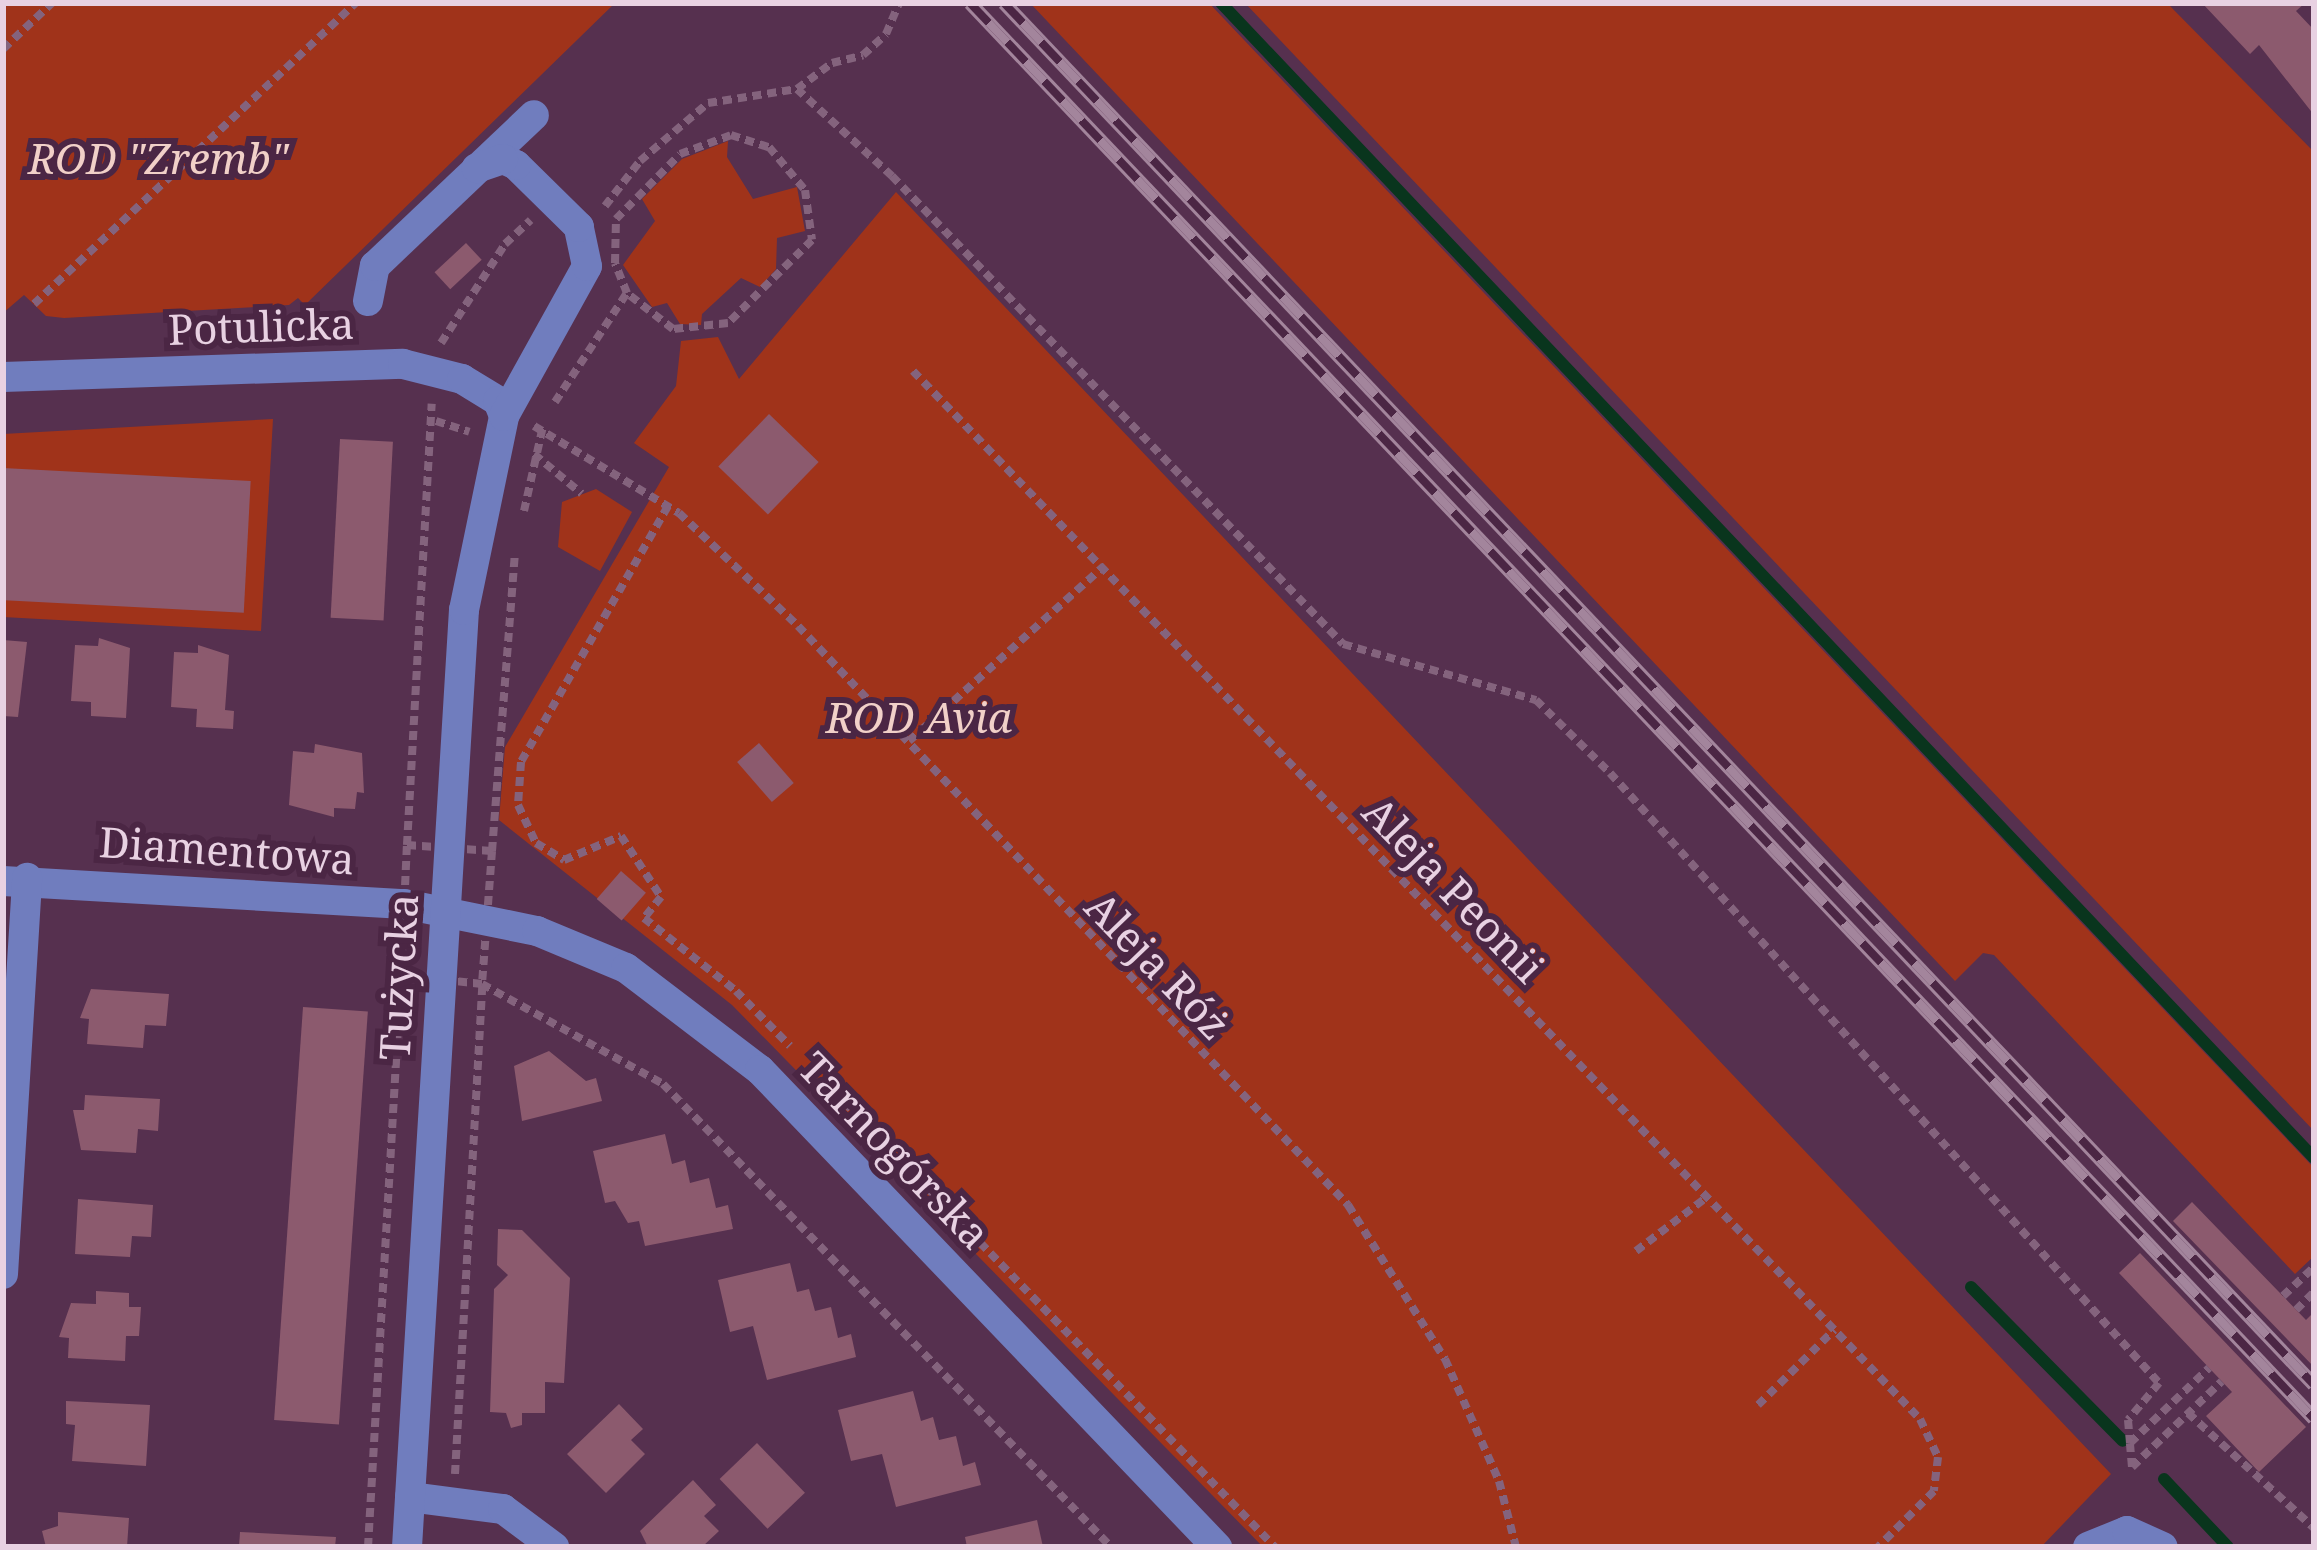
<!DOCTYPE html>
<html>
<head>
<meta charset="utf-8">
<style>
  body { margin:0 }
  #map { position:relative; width:2317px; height:1550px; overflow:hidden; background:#56304f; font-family:"Noto Serif",serif }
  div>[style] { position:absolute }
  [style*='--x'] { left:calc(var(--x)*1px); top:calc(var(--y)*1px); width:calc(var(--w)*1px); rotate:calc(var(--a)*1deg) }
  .green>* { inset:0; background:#a0331a }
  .stream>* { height:12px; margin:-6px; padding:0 6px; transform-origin:6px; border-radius:6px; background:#09351d }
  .building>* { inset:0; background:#8c5a6e; transform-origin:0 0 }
  .path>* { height:8px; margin-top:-4px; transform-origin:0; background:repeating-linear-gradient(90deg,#84637d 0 9px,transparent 0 15px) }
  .minor>* { height:30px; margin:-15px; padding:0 15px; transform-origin:15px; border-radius:15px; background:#707dbe }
  .rail>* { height:14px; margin-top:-7px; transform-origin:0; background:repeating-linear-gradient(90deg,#4b2644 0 27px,#a3859c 0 54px); box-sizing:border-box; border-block:3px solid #a3859c }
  span { translate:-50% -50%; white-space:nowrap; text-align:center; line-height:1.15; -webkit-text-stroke:12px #4b2644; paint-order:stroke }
  .park-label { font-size:42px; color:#f1d0c8; font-style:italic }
  .street-label { font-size:42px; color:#e8d1e2 }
  .frame { position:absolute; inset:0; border:6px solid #e8d1e2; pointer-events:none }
</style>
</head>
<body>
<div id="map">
  <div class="green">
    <div style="clip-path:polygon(3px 3px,615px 3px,305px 305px,298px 298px,289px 305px,64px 318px,46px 316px,24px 295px,3px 313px)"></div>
    <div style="clip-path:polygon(1030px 3px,1209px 3px,2314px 1168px,2314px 1256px,2295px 1274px,1994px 955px,1983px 953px,1955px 981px)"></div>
    <div style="clip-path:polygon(1245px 3px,2167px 3px,2314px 152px,2314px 1131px)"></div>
    <div style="clip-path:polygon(728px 141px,727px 157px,753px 199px,797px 187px,805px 231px,777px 238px,776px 269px,760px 287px,741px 278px,702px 314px,701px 325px,680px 324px,667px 303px,652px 307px,623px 265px,655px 221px,642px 199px,682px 159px)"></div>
    <div style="clip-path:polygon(896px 192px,2111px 1474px,2041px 1547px,1263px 1547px,732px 1005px,499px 820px,505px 747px,669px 467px,634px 443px,676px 386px,681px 341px,718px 337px,739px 379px)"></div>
    <div style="clip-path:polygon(273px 419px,261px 631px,3px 617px,3px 434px)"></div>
    <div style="clip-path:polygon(596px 489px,632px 512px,600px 571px,558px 547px,562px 502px)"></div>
  </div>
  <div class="stream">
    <div style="--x:1221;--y:3;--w:1590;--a:46.58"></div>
    <div style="--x:1971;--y:1287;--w:216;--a:45.4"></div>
    <div style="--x:2164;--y:1479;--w:93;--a:46.7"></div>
  </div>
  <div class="building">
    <div style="clip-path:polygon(2202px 3px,2305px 3px,2296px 11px,2314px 30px,2314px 115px,2259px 45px,2250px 54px)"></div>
    <div style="left:466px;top:243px;width:23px;height:43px;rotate:47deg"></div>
    <div style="left:769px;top:414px;width:69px;height:73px;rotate:44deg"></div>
    <div style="left:340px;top:439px;width:53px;height:179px;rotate:3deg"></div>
    <div style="left:3px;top:468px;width:248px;height:132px;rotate:3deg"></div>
    <div style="clip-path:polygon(99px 638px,130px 648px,126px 718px,91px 716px,91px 702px,71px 701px,75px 645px,98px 646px)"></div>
    <div style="clip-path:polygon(3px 640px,27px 642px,18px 717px,3px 716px)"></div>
    <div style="clip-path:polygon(198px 645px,229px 655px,225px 710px,234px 711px,233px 729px,196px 727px,197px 709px,171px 707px,174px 652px,198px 653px)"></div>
    <div style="left:759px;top:743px;width:53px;height:29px;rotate:49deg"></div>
    <div style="clip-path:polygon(315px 744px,362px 753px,364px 793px,357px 792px,355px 809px,334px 808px,334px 817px,289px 805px,293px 751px,314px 753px)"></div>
    <div style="left:621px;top:871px;width:33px;height:37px;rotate:41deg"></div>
    <div style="clip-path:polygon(91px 989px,169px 994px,166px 1026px,145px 1025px,143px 1048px,87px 1044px,89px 1019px,80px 1018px)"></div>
    <div style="left:303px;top:1007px;width:65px;height:414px;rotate:4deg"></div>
    <div style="clip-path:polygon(549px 1051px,586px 1081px,596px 1078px,602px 1101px,522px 1121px,514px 1066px)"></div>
    <div style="clip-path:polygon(85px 1095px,160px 1099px,158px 1131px,138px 1129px,136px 1153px,81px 1150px,73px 1110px,84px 1110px)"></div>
    <div style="clip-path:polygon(665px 1134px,672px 1164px,685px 1160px,690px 1183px,709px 1178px,716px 1208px,728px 1205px,733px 1229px,645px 1246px,639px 1221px,628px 1223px,615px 1201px,605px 1203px,593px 1151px)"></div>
    <div style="clip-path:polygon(78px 1199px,153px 1205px,151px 1237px,132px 1236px,130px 1257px,75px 1254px)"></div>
    <div style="clip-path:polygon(2192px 1202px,2306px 1320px,2314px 1312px,2314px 1367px,2173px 1221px)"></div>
    <div style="clip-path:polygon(498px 1229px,522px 1230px,570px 1278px,564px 1383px,545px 1382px,545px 1413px,522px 1413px,522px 1425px,511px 1428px,506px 1413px,490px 1412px,494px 1289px,508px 1275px,497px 1265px)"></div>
    <div style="clip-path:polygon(2140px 1253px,2306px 1427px,2259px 1472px,2206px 1416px,2232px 1392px,2119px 1273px)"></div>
    <div style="clip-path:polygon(790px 1263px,797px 1292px,809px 1289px,815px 1311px,831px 1307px,838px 1338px,851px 1334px,856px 1357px,767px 1380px,753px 1326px,730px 1332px,718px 1280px)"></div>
    <div style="clip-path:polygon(96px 1291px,129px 1293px,129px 1307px,141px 1307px,139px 1336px,126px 1336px,125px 1361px,68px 1358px,69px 1338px,59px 1337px,71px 1303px,96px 1304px)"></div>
    <div style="clip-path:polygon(913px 1391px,921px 1421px,933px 1417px,939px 1440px,956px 1436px,963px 1466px,975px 1462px,981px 1485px,896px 1507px,882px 1454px,851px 1461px,838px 1410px)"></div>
    <div style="clip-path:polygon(66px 1401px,150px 1405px,146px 1466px,72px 1461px,75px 1425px,66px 1424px)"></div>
    <div style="clip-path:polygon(619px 1404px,643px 1429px,631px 1440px,645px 1454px,606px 1493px,567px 1454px)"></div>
    <div style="left:757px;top:1443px;width:69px;height:52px;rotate:46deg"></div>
    <div style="clip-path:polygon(693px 1480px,716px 1505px,704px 1516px,719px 1531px,702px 1547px,648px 1547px,640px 1531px)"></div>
    <div style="clip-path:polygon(58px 1512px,129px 1518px,127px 1547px,46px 1547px,42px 1531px,58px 1526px)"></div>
    <div style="clip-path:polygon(1037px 1520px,1043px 1547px,967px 1547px,965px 1537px)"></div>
    <div style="clip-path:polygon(240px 1532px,336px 1537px,335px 1547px,239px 1547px)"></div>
  </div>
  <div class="path">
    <div style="--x:3;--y:49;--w:67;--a:-43.2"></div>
    <div style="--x:797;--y:89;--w:44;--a:-36.6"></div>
    <div style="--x:832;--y:63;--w:32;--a:-14"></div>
    <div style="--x:863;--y:55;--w:31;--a:-42"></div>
    <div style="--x:886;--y:34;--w:34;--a:-67"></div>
    <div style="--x:731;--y:135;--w:40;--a:18"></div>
    <div style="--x:769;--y:147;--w:56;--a:50.1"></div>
    <div style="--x:805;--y:190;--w:50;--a:82"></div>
    <div style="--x:812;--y:240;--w:118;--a:135.3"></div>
    <div style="--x:728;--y:323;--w:55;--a:173.8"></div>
    <div style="--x:673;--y:329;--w:58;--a:-142"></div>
    <div style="--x:627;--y:293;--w:32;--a:-112"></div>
    <div style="--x:615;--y:263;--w:44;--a:-88.7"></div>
    <div style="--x:616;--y:219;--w:91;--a:-45.4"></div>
    <div style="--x:680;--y:154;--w:54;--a:-20.4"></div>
    <div style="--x:605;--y:206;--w:57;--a:-52.1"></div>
    <div style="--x:640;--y:161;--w:89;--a:-40.5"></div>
    <div style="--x:708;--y:103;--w:90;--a:-8.9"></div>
    <div style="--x:797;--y:89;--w:129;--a:42.5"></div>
    <div style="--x:892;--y:176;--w:650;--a:46.06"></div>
    <div style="--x:1343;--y:644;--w:201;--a:16.2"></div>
    <div style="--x:1536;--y:700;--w:104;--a:44.6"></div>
    <div style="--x:1610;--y:773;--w:821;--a:48.01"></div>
    <div style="--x:2159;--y:1383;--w:48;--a:130"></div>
    <div style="--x:2128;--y:1420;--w:23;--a:85"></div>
    <div style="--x:34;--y:304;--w:441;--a:-43.1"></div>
    <div style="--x:441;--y:343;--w:118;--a:-57.1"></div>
    <div style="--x:505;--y:244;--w:35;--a:-43"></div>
    <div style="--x:913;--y:371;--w:1453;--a:46.14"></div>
    <div style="--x:1920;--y:1419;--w:42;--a:64.7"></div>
    <div style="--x:1938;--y:1457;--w:34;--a:97"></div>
    <div style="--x:1934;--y:1491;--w:79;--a:135"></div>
    <div style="--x:555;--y:402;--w:131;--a:-56.6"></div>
    <div style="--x:436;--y:421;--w:35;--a:18"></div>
    <div style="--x:534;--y:426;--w:169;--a:31"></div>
    <div style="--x:679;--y:513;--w:164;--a:43.5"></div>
    <div style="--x:798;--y:626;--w:799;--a:46.47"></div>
    <div style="--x:1348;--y:1205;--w:182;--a:57.8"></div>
    <div style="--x:1445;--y:1359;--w:133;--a:66.1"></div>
    <div style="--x:1499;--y:1481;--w:68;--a:75.6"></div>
    <div style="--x:534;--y:454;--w:62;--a:39.8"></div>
    <div style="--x:668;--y:506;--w:295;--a:119.9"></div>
    <div style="--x:521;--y:762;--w:43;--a:94"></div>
    <div style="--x:518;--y:805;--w:42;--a:64.7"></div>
    <div style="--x:536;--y:843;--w:33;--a:31"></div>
    <div style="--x:564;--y:860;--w:62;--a:-22.8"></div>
    <div style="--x:621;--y:836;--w:73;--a:56.7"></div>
    <div style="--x:661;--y:897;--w:27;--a:129"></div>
    <div style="--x:644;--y:918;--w:117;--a:38.4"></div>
    <div style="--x:736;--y:991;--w:77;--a:45.5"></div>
    <div style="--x:524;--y:511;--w:87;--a:-77.4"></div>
    <div style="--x:909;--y:741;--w:262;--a:-41.9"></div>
    <div style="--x:407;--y:845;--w:442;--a:-86.8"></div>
    <div style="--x:407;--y:845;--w:85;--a:4"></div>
    <div style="--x:492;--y:851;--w:133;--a:94.3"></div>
    <div style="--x:482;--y:984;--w:81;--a:-173.7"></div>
    <div style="--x:401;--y:975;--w:130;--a:-87.4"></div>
    <div style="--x:492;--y:851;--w:297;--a:-85.6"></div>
    <div style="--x:813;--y:1070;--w:664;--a:45.92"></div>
    <div style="--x:1636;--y:1251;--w:89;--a:-37.3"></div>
    <div style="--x:2283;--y:1296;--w:42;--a:-43.1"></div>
    <div style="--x:2296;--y:1310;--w:25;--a:-45"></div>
    <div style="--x:1758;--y:1405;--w:107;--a:-44.6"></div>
    <div style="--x:2188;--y:1413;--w:171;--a:42.4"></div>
    <div style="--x:2132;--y:1467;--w:24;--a:-95"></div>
    <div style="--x:2130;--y:1443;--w:109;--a:-43.5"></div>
    <div style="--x:2132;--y:1467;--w:124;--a:-43.7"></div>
    <div style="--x:455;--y:1474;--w:491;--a:-86.8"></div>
    <div style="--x:482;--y:984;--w:207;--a:28.9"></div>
    <div style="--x:663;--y:1084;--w:644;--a:45.94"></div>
    <div style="--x:368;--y:1547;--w:573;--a:-86.7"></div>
  </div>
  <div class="minor">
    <div style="--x:368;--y:301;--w:36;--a:-79"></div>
    <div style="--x:375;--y:266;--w:219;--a:-43.5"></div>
    <div style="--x:3;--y:377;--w:400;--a:-1.9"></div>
    <div style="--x:403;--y:364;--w:61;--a:14.3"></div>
    <div style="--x:462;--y:379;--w:42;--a:31.4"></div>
    <div style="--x:498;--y:401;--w:16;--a:68"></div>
    <div style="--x:3;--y:881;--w:402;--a:3.3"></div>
    <div style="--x:404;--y:904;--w:136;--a:11.5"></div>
    <div style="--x:537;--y:931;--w:96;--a:22.6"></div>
    <div style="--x:626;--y:968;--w:168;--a:37.3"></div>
    <div style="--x:760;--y:1070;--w:661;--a:46.23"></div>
    <div style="--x:3;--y:1274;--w:397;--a:-86.5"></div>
    <div style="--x:410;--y:1497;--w:94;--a:7.4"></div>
    <div style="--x:503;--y:1509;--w:64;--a:36.7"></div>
    <div style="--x:407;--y:1547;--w:939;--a:-86.52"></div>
    <div style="--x:464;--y:610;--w:198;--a:-78.3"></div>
    <div style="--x:504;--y:416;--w:171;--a:-61"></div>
    <div style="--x:587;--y:266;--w:40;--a:-102"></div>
    <div style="--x:579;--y:227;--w:88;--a:-135.5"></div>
    <div style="--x:516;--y:165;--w:14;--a:-155"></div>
    <div style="--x:503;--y:159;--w:28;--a:161"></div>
    <div style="--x:2088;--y:1547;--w:42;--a:-22.3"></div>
    <div style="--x:2127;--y:1531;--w:39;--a:24"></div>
  </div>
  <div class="rail">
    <div style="--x:970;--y:3;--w:1952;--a:46.49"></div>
    <div style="--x:1004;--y:3;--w:1904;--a:46.53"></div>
  </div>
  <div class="park-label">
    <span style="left:158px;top:158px">ROD "Zremb"</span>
    <span style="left:919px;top:717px">ROD Avia</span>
  </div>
  <div class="street-label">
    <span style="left:261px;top:326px;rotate:-2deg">Potulicka</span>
    <span style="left:227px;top:850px;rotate:4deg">Diamentowa</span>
    <span style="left:1454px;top:889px;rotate:46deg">Aleja Peonii</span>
    <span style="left:1158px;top:965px;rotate:46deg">Aleja Róż</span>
    <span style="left:398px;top:977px;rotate:-87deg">Tużycka</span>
    <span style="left:895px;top:1150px;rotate:46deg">Tarnogórska</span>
  </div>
  <div class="frame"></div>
</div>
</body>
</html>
